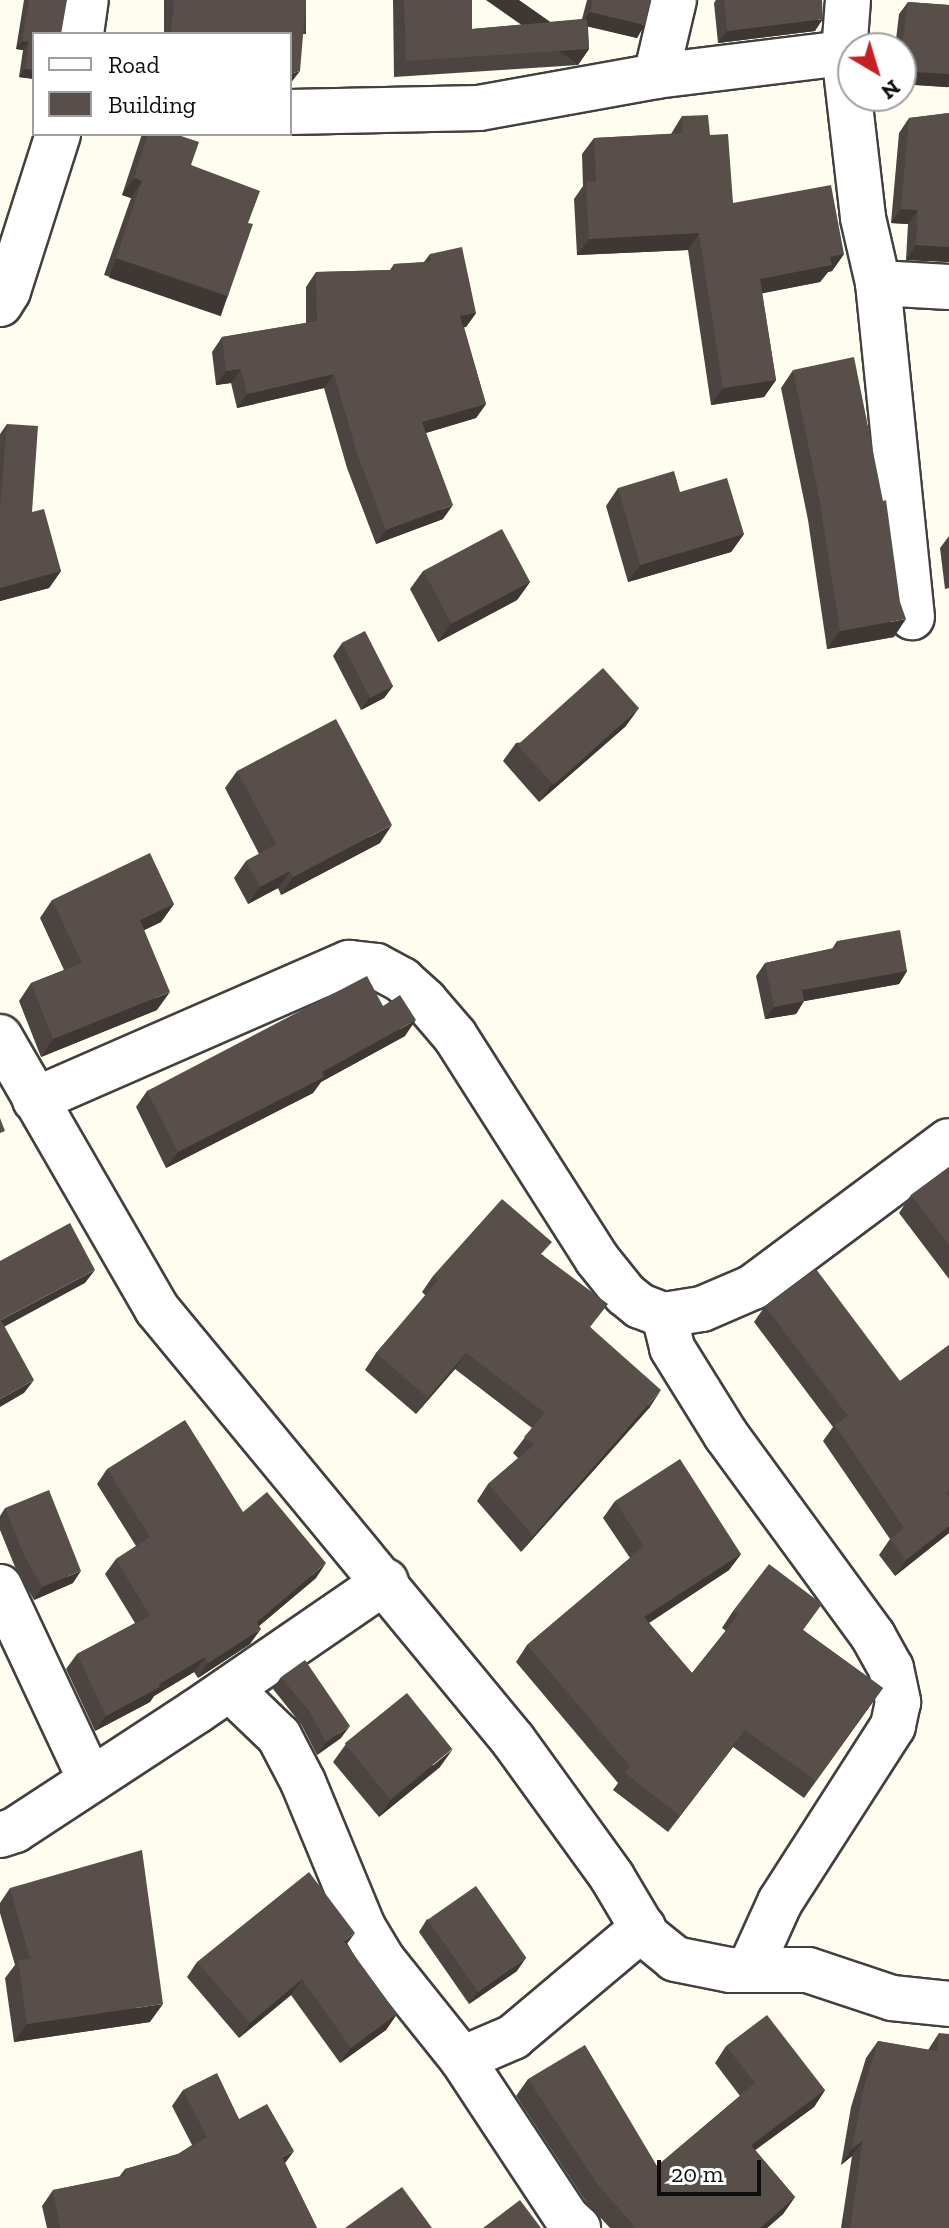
<!DOCTYPE html>
<style>
body{margin:0}
#map{position:relative;width:949px;height:2228px;overflow:hidden;background:#fffcf0;font-family:"Zilla Slab",serif}
div>[style]{position:absolute}
.roads{filter:drop-shadow(2px 0 #414141) drop-shadow(-2px 0 #414141) drop-shadow(0 2px #414141) drop-shadow(0 -2px #414141)}
.minor>*{height:44px;margin:-22px;padding:0 22px;transform-origin:22px;border-radius:22px;background:#fff}
.wall>*{inset:0;background:#4c4440;transform-origin:0 0}
.shaded-wall>*{inset:0;background:#3e3734;transform-origin:0 0}
.building>*{inset:0;background:#584f4a;transform-origin:0 0}
span{translate:-50% -50%;white-space:nowrap;text-align:center;line-height:1.15;-webkit-text-stroke:8px #fff;paint-order:stroke}
.legend{position:absolute;left:32px;top:32px;width:260px;height:104px;box-sizing:border-box;background:#fff;border:2px solid #9f9f9f;margin:0;padding:10px 14px;list-style:none;font-size:24px;color:#0e0e0e}
.legend li{display:flex;align-items:center;gap:16px;height:40px}
.legend b{width:40px;border:2px solid #9f9f9f}
.north{position:absolute;left:837px;top:32px;width:80px;height:80px;box-sizing:border-box;background:#fff;border:2px solid #9f9f9f;border-radius:50%;rotate:142deg;font-size:22px;font-weight:700;line-height:32px;text-align:center;color:#0e0e0e}
.north::after{content:'';display:block;margin:auto;width:28px;height:36px;background:#c61f25;clip-path:polygon(50% 0,100% 100%,50% 72%,0 100%)}
.scale{position:absolute;left:657px;top:2160px;width:104px;height:36px;box-sizing:border-box;border:4px solid #0e0e0e;border-top:0;padding-left:10px;font-size:24px;line-height:28px;white-space:nowrap;color:#0e0e0e;-webkit-text-stroke:6px #fff;paint-order:stroke}
</style>
<div id="map">
<div class="roads">
<div class="minor">
<i style="left:81px;top:34px;width:34px;rotate:-82deg"></i>
<i style="left:844px;top:53px;width:166px;rotate:83.4deg"></i>
<i style="left:863px;top:218px;width:67px;rotate:77deg"></i>
<i style="left:878px;top:283px;width:71px;rotate:3.2deg"></i>
<i style="left:656px;top:76px;width:78px;rotate:-76.7deg"></i>
<i style="left:290px;top:112px;width:189px;rotate:-1.2deg"></i>
<i style="left:479px;top:108px;width:180px;rotate:-10.2deg"></i>
<i style="left:656px;top:76px;width:189px;rotate:-7deg"></i>
<i style="left:844px;top:53px;width:53px;rotate:-85.7deg"></i>
<i style="left:878px;top:283px;width:336px;rotate:84.2deg"></i>
<i style="left:0;top:304px;width:15px;rotate:-58deg"></i>
<i style="left:8px;top:291px;width:165px;rotate:-72.3deg"></i>
<i style="left:0;top:1037px;width:314px;rotate:60deg"></i>
<i style="left:157px;top:1309px;width:559px;rotate:50.44deg"></i>
<i style="left:513px;top:1740px;width:169px;rotate:54.1deg"></i>
<i style="left:612px;top:1877px;width:69px;rotate:59.3deg"></i>
<i style="left:647px;top:1936px;width:36px;rotate:39deg"></i>
<i style="left:675px;top:1959px;width:56px;rotate:11.3deg"></i>
<i style="left:730px;top:1970px;width:78px"></i>
<i style="left:808px;top:1970px;width:89px;rotate:18.4deg"></i>
<i style="left:892px;top:1998px;width:57px;rotate:6deg"></i>
<i style="left:35px;top:1100px;width:343px;rotate:-23.6deg"></i>
<i style="left:349px;top:963px;width:27px;rotate:6deg"></i>
<i style="left:376px;top:966px;width:30px;rotate:28deg"></i>
<i style="left:402px;top:980px;width:31px;rotate:42deg"></i>
<i style="left:425px;top:1001px;width:46px;rotate:49.4deg"></i>
<i style="left:455px;top:1036px;width:264px;rotate:57.5deg"></i>
<i style="left:597px;top:1259px;width:45px;rotate:51.3deg"></i>
<i style="left:625px;top:1294px;width:19px;rotate:39deg"></i>
<i style="left:640px;top:1306px;width:26px;rotate:21deg"></i>
<i style="left:664px;top:1315px;width:38px;rotate:-9deg"></i>
<i style="left:702px;top:1309px;width:56px;rotate:-23.3deg"></i>
<i style="left:753px;top:1287px;width:244px;rotate:-36.7deg"></i>
<i style="left:664px;top:1315px;width:34px;rotate:76deg"></i>
<i style="left:672px;top:1348px;width:102px;rotate:58.2deg"></i>
<i style="left:726px;top:1435px;width:249px;rotate:53.8deg"></i>
<i style="left:873px;top:1636px;width:37px;rotate:61deg"></i>
<i style="left:891px;top:1668px;width:35px;rotate:78deg"></i>
<i style="left:898px;top:1702px;width:25px;rotate:102deg"></i>
<i style="left:893px;top:1726px;width:209px;rotate:122.7deg"></i>
<i style="left:780px;top:1902px;width:72px;rotate:114.4deg"></i>
<i style="left:0;top:1587px;width:212px;rotate:64.9deg"></i>
<i style="left:230px;top:1689px;width:68px;rotate:43.8deg"></i>
<i style="left:279px;top:1736px;width:52px;rotate:62.4deg"></i>
<i style="left:303px;top:1782px;width:157px;rotate:67.5deg"></i>
<i style="left:363px;top:1927px;width:37px;rotate:59deg"></i>
<i style="left:382px;top:1959px;width:128px;rotate:51.3deg"></i>
<i style="left:462px;top:2059px;width:56px;rotate:-23.3deg"></i>
<i style="left:513px;top:2037px;width:170px;rotate:-40deg"></i>
<i style="left:0;top:1835px;width:16px;rotate:-18deg"></i>
<i style="left:15px;top:1830px;width:217px;rotate:-33.2deg"></i>
<i style="left:197px;top:1711px;width:229px;rotate:-34.5deg"></i>
<i style="left:462px;top:2059px;width:191px;rotate:56.6deg"></i>
<i style="left:567px;top:2218px;width:15px;rotate:42deg"></i>
</div>
</div>
<div class="wall">
<i style="clip-path:polygon(24px 0,67px 0,34px 34px,34px 79px,19px 77px,23px 50px,16px 49px)"></i>
<i style="left:164px;top:0;width:142px;height:34px"></i>
<i style="clip-path:polygon(393px 0,472px 0,472px 29px,582px 19px,587px 0,651px 0,637px 38px,588px 26px,589px 49px,578px 65px,394px 77px)"></i>
<i style="clip-path:polygon(716px 0,822px 0,815px 31px,718px 43px,714px 3px)"></i>
<i style="clip-path:polygon(908px 2px,949px 5px,949px 87px,901px 84px,901px 48px,895px 48px,899px 14px)"></i>
<i style="clip-path:polygon(949px 113px,949px 262px,906px 260px,908px 224px,891px 223px,899px 133px,909px 118px)"></i>
<i style="clip-path:polygon(682px 116px,710px 135px,733px 203px,844px 254px,832px 271px,828px 272px,820px 282px,762px 293px,776px 380px,764px 397px,711px 405px,688px 250px,577px 255px,574px 199px,583px 186px,582px 154px,594px 138px,671px 134px)"></i>
<i style="clip-path:polygon(142px 134px,175px 134px,191px 165px,248px 223px,228px 296px,217px 313px,104px 275px,131px 198px,122px 195px)"></i>
<i style="clip-path:polygon(430px 254px,476px 313px,466px 327px,464px 327px,486px 404px,476px 418px,426px 433px,443px 519px,376px 544px,347px 468px,324px 388px,237px 408px,231px 383px,216px 385px,212px 352px,222px 337px,306px 323px,306px 287px,316px 272px,390px 270px,394px 264px,424px 262px)"></i>
<i style="clip-path:polygon(793px 370px,894px 637px,827px 649px,808px 520px,781px 388px)"></i>
<i style="clip-path:polygon(7px 424px,32px 512px,61px 571px,49px 588px,0 601px,0 434px)"></i>
<i style="clip-path:polygon(618px 488px,680px 492px,744px 534px,731px 552px,628px 582px,606px 506px)"></i>
<i style="clip-path:polygon(949px 536px,949px 588px,945px 589px,940px 548px)"></i>
<i style="clip-path:polygon(423px 571px,530px 582px,517px 600px,438px 642px,410px 589px)"></i>
<i style="clip-path:polygon(342px 643px,393px 686px,384px 698px,361px 710px,333px 656px)"></i>
<i style="clip-path:polygon(626px 726px,539px 802px,503px 761px,516px 743px)"></i>
<i style="clip-path:polygon(237px 771px,380px 843px,281px 895px,278px 888px,248px 904px,234px 878px,246px 861px,259px 854px,225px 788px)"></i>
<i style="clip-path:polygon(52px 900px,174px 904px,161px 922px,144px 930px,157px 1010px,41px 1057px,19px 1001px,31px 983px,64px 970px,40px 918px)"></i>
<i style="clip-path:polygon(837px 941px,907px 971px,899px 984px,804px 1001px,796px 1014px,765px 1019px,756px 976px,765px 963px,832px 949px)"></i>
<i style="clip-path:polygon(383px 1006px,405px 1036px,321px 1082px,313px 1093px,166px 1168px,136px 1107px,147px 1091px)"></i>
<i style="clip-path:polygon(949px 1167px,949px 1279px,899px 1213px,911px 1195px)"></i>
<i style="clip-path:polygon(543px 1255px,591px 1328px,650px 1407px,521px 1552px,477px 1501px,488px 1484px,518px 1458px,513px 1453px,532px 1428px,455px 1369px,416px 1414px,365px 1370px,376px 1353px,426px 1296px,422px 1292px,433px 1276px)"></i>
<i style="clip-path:polygon(765px 1306px,900px 1381px,949px 1345px,949px 1533px,895px 1576px,879px 1555px,890px 1539px,823px 1441px,833px 1427px,754px 1322px)"></i>
<i style="clip-path:polygon(107px 1469px,243px 1512px,316px 1578px,259px 1626px,250px 1644px,198px 1678px,194px 1672px,154px 1696px,150px 1702px,95px 1731px,66px 1669px,77px 1654px,135px 1623px,105px 1574px,116px 1559px,136px 1546px,97px 1484px)"></i>
<i style="clip-path:polygon(615px 1501px,741px 1554px,729px 1570px,649px 1623px,692px 1673px,726px 1631px,722px 1628px,733px 1611px,803px 1630px,883px 1688px,804px 1798px,733px 1747px,668px 1832px,613px 1790px,618px 1783px,516px 1662px,527px 1645px,630px 1558px,603px 1518px)"></i>
<i style="clip-path:polygon(5px 1508px,73px 1583px,34px 1600px,15px 1567px,0 1530px,0 1516px)"></i>
<i style="clip-path:polygon(281px 1677px,341px 1738px,317px 1755px,301px 1724px,273px 1689px)"></i>
<i style="clip-path:polygon(346px 1744px,440px 1767px,379px 1817px,333px 1762px)"></i>
<i style="clip-path:polygon(10px 1888px,150px 2022px,14px 2042px,5px 1978px,15px 1965px,0 1913px,0 1903px)"></i>
<i style="clip-path:polygon(427px 1919px,517px 1971px,469px 2004px,419px 1932px)"></i>
<i style="clip-path:polygon(346px 1945px,397px 2014px,386px 2030px,340px 2063px,291px 1995px,239px 2038px,187px 1977px,197px 1962px)"></i>
<i style="clip-path:polygon(939px 2033px,949px 2228px,841px 2228px,852px 2156px,841px 2165px,851px 2107px,866px 2058px,878px 2041px,928px 2050px)"></i>
<i style="clip-path:polygon(726px 2046px,825px 2090px,814px 2107px,755px 2150px,795px 2197px,783px 2214px,767px 2228px,610px 2228px,586px 2202px,516px 2096px,528px 2079px,657px 2166px,740px 2096px,715px 2063px)"></i>
<i style="clip-path:polygon(183px 2090px,239px 2119px,285px 2163px,317px 2228px,47px 2228px,42px 2206px,53px 2190px,119px 2177px,125px 2169px,178px 2154px,192px 2145px,172px 2106px)"></i>
</div>
<div class="shaded-wall">
<i style="clip-path:polygon(590px 12px,645px 25px,637px 38px,581px 25px)"></i>
<i style="clip-path:polygon(823px 19px,815px 31px,718px 43px,727px 31px)"></i>
<i style="clip-path:polygon(22px 41px,29px 42px,23px 50px,16px 49px)"></i>
<i style="left:589px;top:49px;width:19px;height:183px;rotate:125deg"></i>
<i style="clip-path:polygon(25px 69px,34px 70px,34px 79px,19px 77px)"></i>
<i style="clip-path:polygon(300px 71px,290px 84px,290px 74px)"></i>
<i style="left:901px;top:71px;width:48px;height:13px;rotate:4deg"></i>
<i style="clip-path:polygon(134px 178px,142px 181px,131px 198px,122px 195px)"></i>
<i style="clip-path:polygon(901px 209px,918px 210px,908px 224px,891px 223px)"></i>
<i style="clip-path:polygon(699px 233px,688px 250px,577px 255px,589px 239px)"></i>
<i style="clip-path:polygon(916px 245px,949px 247px,949px 262px,906px 260px)"></i>
<i style="clip-path:polygon(844px 254px,832px 271px,828px 272px,820px 282px,749px 296px,760px 279px,830px 257px)"></i>
<i style="left:116px;top:258px;width:118px;height:21px;rotate:19deg"></i>
<i style="clip-path:polygon(476px 313px,466px 327px,450px 330px,460px 316px)"></i>
<i style="clip-path:polygon(241px 369px,231px 383px,216px 385px,226px 371px)"></i>
<i style="clip-path:polygon(334px 374px,324px 388px,237px 408px,247px 394px)"></i>
<i style="clip-path:polygon(776px 380px,764px 397px,711px 405px,723px 388px)"></i>
<i style="clip-path:polygon(486px 404px,476px 418px,412px 437px,422px 422px)"></i>
<i style="clip-path:polygon(453px 505px,443px 519px,376px 544px,386px 530px)"></i>
<i style="clip-path:polygon(744px 534px,731px 552px,628px 582px,640px 565px)"></i>
<i style="clip-path:polygon(61px 571px,49px 588px,0 601px,0 588px)"></i>
<i style="clip-path:polygon(530px 582px,517px 600px,438px 642px,450px 624px)"></i>
<i style="clip-path:polygon(906px 619px,894px 637px,827px 649px,840px 631px)"></i>
<i style="clip-path:polygon(393px 686px,384px 698px,361px 710px,370px 697px)"></i>
<i style="clip-path:polygon(639px 708px,626px 726px,539px 802px,552px 784px)"></i>
<i style="clip-path:polygon(392px 825px,380px 843px,281px 895px,293px 877px)"></i>
<i style="clip-path:polygon(290px 871px,278px 888px,248px 904px,260px 887px)"></i>
<i style="clip-path:polygon(174px 904px,161px 922px,128px 938px,140px 920px)"></i>
<i style="clip-path:polygon(907px 971px,899px 984px,794px 1003px,802px 990px)"></i>
<i style="clip-path:polygon(170px 992px,157px 1010px,41px 1057px,53px 1039px)"></i>
<i style="clip-path:polygon(804px 1001px,796px 1014px,765px 1019px,774px 1007px)"></i>
<i style="clip-path:polygon(416px 1020px,405px 1036px,321px 1082px,313px 1093px,166px 1168px,178px 1152px)"></i>
<i style="clip-path:polygon(95px 1270px,85px 1283px,0 1329px,1px 1320px)"></i>
<i style="clip-path:polygon(466px 1353px,455px 1369px,416px 1414px,428px 1398px)"></i>
<i style="clip-path:polygon(34px 1380px,24px 1393px,0 1407px,0 1399px)"></i>
<i style="clip-path:polygon(661px 1390px,650px 1407px,521px 1552px,533px 1536px)"></i>
<i style="clip-path:polygon(949px 1526px,949px 1533px,895px 1576px,906px 1560px)"></i>
<i style="clip-path:polygon(741px 1554px,729px 1570px,632px 1634px,644px 1617px)"></i>
<i style="clip-path:polygon(326px 1563px,316px 1578px,246px 1637px,257px 1622px)"></i>
<i style="clip-path:polygon(81px 1571px,73px 1583px,34px 1600px,42px 1587px)"></i>
<i style="clip-path:polygon(261px 1629px,250px 1644px,198px 1678px,208px 1663px)"></i>
<i style="clip-path:polygon(205px 1657px,194px 1672px,154px 1696px,150px 1702px,95px 1731px,106px 1716px)"></i>
<i style="clip-path:polygon(350px 1726px,341px 1738px,317px 1755px,326px 1742px)"></i>
<i style="clip-path:polygon(745px 1730px,733px 1747px,668px 1832px,680px 1816px)"></i>
<i style="clip-path:polygon(453px 1749px,440px 1767px,379px 1817px,391px 1800px)"></i>
<i style="clip-path:polygon(355px 1933px,344px 1948px,344px 1941px)"></i>
<i style="clip-path:polygon(526px 1958px,517px 1971px,469px 2004px,477px 1992px)"></i>
<i style="clip-path:polygon(302px 1979px,291px 1995px,239px 2038px,250px 2023px)"></i>
<i style="clip-path:polygon(163px 2004px,150px 2022px,14px 2042px,27px 2024px)"></i>
<i style="clip-path:polygon(397px 2014px,386px 2030px,340px 2063px,351px 2048px)"></i>
<i style="clip-path:polygon(825px 2090px,814px 2107px,739px 2162px,751px 2145px)"></i>
<i style="clip-path:polygon(863px 2140px,852px 2156px,841px 2165px,852px 2149px)"></i>
<i style="clip-path:polygon(294px 2151px,283px 2166px,282px 2157px)"></i>
<i style="clip-path:polygon(795px 2197px,783px 2214px,767px 2228px,760px 2228px)"></i>
</div>
<div class="building">
<i style="clip-path:polygon(29px 0,67px 0,61px 34px,34px 34px,34px 70px,25px 69px,29px 42px,22px 41px)"></i>
<i style="clip-path:polygon(174px 0,306px 0,300px 71px,290px 74px,290px 34px,171px 34px)"></i>
<i style="clip-path:polygon(404px 0,472px 0,472px 29px,587px 19px,589px 49px,406px 61px)"></i>
<i style="clip-path:polygon(593px 0,651px 0,645px 25px,590px 12px)"></i>
<i style="clip-path:polygon(724px 0,822px 0,823px 19px,727px 31px)"></i>
<i style="clip-path:polygon(908px 2px,949px 5px,949px 74px,901px 71px,901px 54px)"></i>
<i style="clip-path:polygon(949px 113px,949px 247px,916px 245px,918px 210px,901px 209px,909px 118px)"></i>
<i style="clip-path:polygon(708px 115px,710px 135px,728px 134px,733px 203px,831px 185px,844px 254px,830px 257px,832px 265px,760px 279px,776px 380px,723px 388px,699px 233px,589px 239px,586px 182px,596px 181px,594px 138px,683px 133px,682px 116px)"></i>
<i style="clip-path:polygon(148px 134px,175px 134px,199px 142px,191px 165px,260px 191px,248px 223px,253px 224px,228px 296px,116px 258px,142px 181px,134px 178px)"></i>
<i style="clip-path:polygon(462px 247px,476px 313px,460px 316px,486px 404px,422px 422px,453px 505px,386px 530px,357px 453px,334px 374px,247px 394px,241px 369px,226px 371px,222px 337px,317px 321px,316px 272px,394px 270px,394px 264px,431px 262px,430px 254px)"></i>
<i style="clip-path:polygon(854px 357px,883px 501px,886px 500px,900px 602px,906px 619px,840px 631px,820px 502px,793px 370px)"></i>
<i style="clip-path:polygon(7px 424px,38px 426px,32px 512px,44px 509px,61px 571px,0 588px,0 511px)"></i>
<i style="clip-path:polygon(674px 471px,680px 492px,727px 478px,744px 534px,640px 565px,618px 488px)"></i>
<i style="left:502px;top:529px;width:60px;height:89px;rotate:62deg"></i>
<i style="left:365px;top:631px;width:62px;height:26px;rotate:63deg"></i>
<i style="left:603px;top:668px;width:54px;height:115px;rotate:48deg"></i>
<i style="clip-path:polygon(336px 719px,392px 825px,293px 877px,290px 871px,260px 887px,246px 861px,276px 844px,237px 771px)"></i>
<i style="clip-path:polygon(150px 853px,174px 904px,140px 920px,170px 992px,53px 1039px,31px 983px,82px 963px,52px 900px)"></i>
<i style="clip-path:polygon(900px 930px,907px 971px,802px 990px,804px 1001px,774px 1007px,765px 963px,838px 947px,837px 941px)"></i>
<i style="clip-path:polygon(367px 976px,383px 1006px,400px 995px,416px 1020px,322px 1072px,324px 1077px,178px 1152px,147px 1091px)"></i>
<i style="clip-path:polygon(0 1118px,5px 1131px,0 1133px)"></i>
<i style="clip-path:polygon(949px 1167px,949px 1245px,911px 1195px)"></i>
<i style="clip-path:polygon(502px 1199px,552px 1242px,541px 1254px,608px 1304px,590px 1327px,661px 1390px,533px 1536px,488px 1484px,534px 1445px,524px 1437px,545px 1413px,466px 1353px,428px 1398px,376px 1353px,438px 1280px,433px 1276px)"></i>
<i style="clip-path:polygon(70px 1223px,95px 1270px,1px 1320px,34px 1380px,0 1399px,0 1261px)"></i>
<i style="clip-path:polygon(816px 1269px,900px 1381px,949px 1345px,949px 1491px,946px 1493px,949px 1497px,949px 1526px,906px 1560px,890px 1539px,904px 1528px,835px 1425px,848px 1416px,765px 1306px)"></i>
<i style="clip-path:polygon(185px 1420px,243px 1512px,267px 1492px,326px 1563px,257px 1622px,261px 1629px,208px 1663px,205px 1657px,159px 1684px,160px 1687px,106px 1716px,77px 1654px,150px 1616px,116px 1559px,150px 1537px,107px 1469px)"></i>
<i style="clip-path:polygon(680px 1459px,741px 1554px,644px 1617px,692px 1673px,738px 1615px,733px 1611px,769px 1564px,822px 1604px,803px 1630px,883px 1688px,816px 1781px,745px 1730px,680px 1816px,625px 1773px,630px 1766px,527px 1645px,644px 1546px,615px 1501px)"></i>
<i style="clip-path:polygon(49px 1490px,81px 1571px,42px 1587px,24px 1555px,5px 1508px)"></i>
<i style="clip-path:polygon(305px 1660px,350px 1726px,326px 1742px,310px 1712px,281px 1677px)"></i>
<i style="left:407px;top:1693px;width:72px;height:80px;rotate:51deg"></i>
<i style="clip-path:polygon(142px 1850px,163px 2004px,27px 2024px,18px 1960px,30px 1959px,10px 1888px)"></i>
<i style="clip-path:polygon(309px 1872px,355px 1933px,344px 1941px,397px 2014px,351px 2048px,302px 1979px,250px 2023px,197px 1962px)"></i>
<i style="left:476px;top:1886px;width:88px;height:59px;rotate:55deg"></i>
<i style="clip-path:polygon(767px 2015px,825px 2090px,751px 2145px,795px 2197px,760px 2228px,636px 2228px,598px 2185px,528px 2079px,585px 2045px,657px 2166px,755px 2083px,726px 2046px)"></i>
<i style="clip-path:polygon(939px 2033px,949px 2034px,949px 2228px,850px 2228px,863px 2140px,852px 2149px,863px 2090px,878px 2041px,937px 2051px)"></i>
<i style="clip-path:polygon(217px 2073px,239px 2119px,267px 2104px,294px 2151px,282px 2157px,317px 2228px,60px 2228px,53px 2190px,126px 2175px,125px 2169px,178px 2154px,207px 2137px,183px 2090px)"></i>
<i style="clip-path:polygon(402px 2187px,432px 2228px,345px 2228px)"></i>
<i style="clip-path:polygon(520px 2200px,541px 2228px,483px 2228px)"></i>
</div>
<ul class="legend">
<li><b style="height:10px;background:#fff"></b>Road</li>
<li><b style="height:22px;background:#584f4a"></b>Building</li>
</ul>
<div class="north">N</div>
<div class="scale">20 m</div>
</div>
